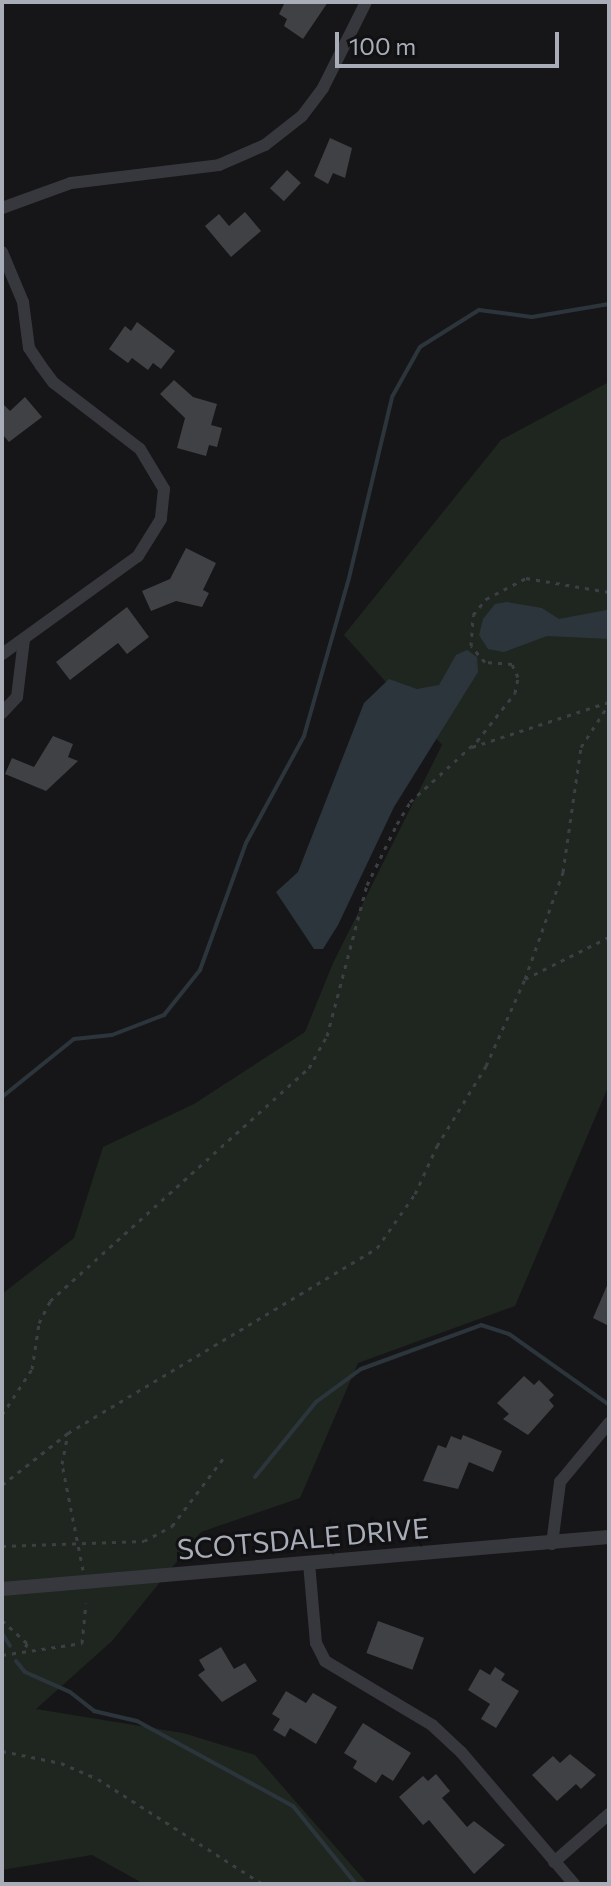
<!DOCTYPE html>
<style>
body{margin:0}
#map{position:relative;width:611px;height:1886px;overflow:hidden;background:#161618;font-family:Commissioner,sans-serif}
div>[style]{position:absolute}
.green>*{inset:0;background:#1e261f}
.water>*{inset:0;background:#2c353c}
.stream>*{height:4px;margin:-2px;padding:0 2px;transform-origin:2px;border-radius:2px;background:#2c353c}
.building>*{inset:0;background:#404145;transform-origin:0 0}
.path>*{height:3px;margin-top:-1.5px;transform-origin:0;background:repeating-linear-gradient(90deg,#3d3f44 0 4px,transparent 0 10px)}
.minor>*{height:12px;margin:-6px;padding:0 6px;transform-origin:6px;border-radius:6px;background:#37383d}
.tertiary>*{height:14px;margin:-7px;padding:0 7px;transform-origin:7px;border-radius:7px;background:#37383d}
span{translate:-50% -50%;white-space:nowrap;text-align:center;line-height:1.15;-webkit-text-stroke:6px #111113;paint-order:stroke}
.street-label{font-size:28px;color:#a8adb8}
.frame{position:absolute;inset:0;border:4px solid #a8adb8;pointer-events:none}
.scale{position:absolute;left:335px;top:32px;width:224px;height:36px;box-sizing:border-box;border:4px solid #a8adb8;border-top:0;padding-left:10px;font-size:24px;line-height:28px;white-space:nowrap;color:#a8adb8;-webkit-text-stroke:6px #111113;paint-order:stroke}
</style>
<div id="map">
<div class="green">
<i style="clip-path:polygon(609px 382px,609px 1085px,515px 1306px,358px 1363px,300px 1498px,201px 1532px,112px 1641px,36px 1709px,183px 1733px,255px 1755px,368px 1884px,144px 1884px,92px 1855px,2px 1870px,2px 1294px,74px 1238px,103px 1147px,194px 1104px,305px 1032px,333px 963px,442px 745px,344px 635px,501px 440px)"></i>
</div>
<div class="water">
<i style="clip-path:polygon(507px 602px,542px 608px,559px 619px,607px 610px,609px 639px,547px 636px,504px 652px,488px 649px,479px 635px,483px 619px,495px 604px)"></i>
<i style="clip-path:polygon(467px 650px,477px 657px,478px 672px,394px 807px,338px 925px,323px 949px,314px 949px,276px 892px,298px 872px,364px 703px,389px 679px,417px 689px,439px 685px,456px 655px)"></i>
</div>
<div class="stream">
<i style="left:2px;top:1097px;width:92px;rotate:-38.9deg"></i>
<i style="left:74px;top:1039px;width:38px;rotate:-6deg"></i>
<i style="left:112px;top:1035px;width:56px;rotate:-21deg"></i>
<i style="left:164px;top:1015px;width:58px;rotate:-51.3deg"></i>
<i style="left:200px;top:970px;width:135px;rotate:-70.1deg"></i>
<i style="left:246px;top:843px;width:122px;rotate:-61.5deg"></i>
<i style="left:304px;top:736px;width:164px;rotate:-74.1deg"></i>
<i style="left:349px;top:578px;width:186px;rotate:-76.6deg"></i>
<i style="left:392px;top:397px;width:57px;rotate:-60.8deg"></i>
<i style="left:420px;top:347px;width:70px;rotate:-32.1deg"></i>
<i style="left:479px;top:310px;width:53px;rotate:7.5deg"></i>
<i style="left:532px;top:317px;width:78px;rotate:-9.6deg"></i>
<i style="left:255px;top:1477px;width:97px;rotate:-50.9deg"></i>
<i style="left:316px;top:1402px;width:56px;rotate:-36.3deg"></i>
<i style="left:361px;top:1369px;width:128px;rotate:-20.1deg"></i>
<i style="left:481px;top:1325px;width:29px;rotate:18deg"></i>
<i style="left:509px;top:1334px;width:121px;rotate:35.3deg"></i>
<i style="left:2px;top:1633px;width:15px;rotate:58deg"></i>
<i style="left:16px;top:1661px;width:14px;rotate:51deg"></i>
<i style="left:25px;top:1672px;width:49px;rotate:24deg"></i>
<i style="left:70px;top:1692px;width:31px;rotate:38deg"></i>
<i style="left:94px;top:1711px;width:44px;rotate:13.1deg"></i>
<i style="left:137px;top:1721px;width:178px;rotate:28.6deg"></i>
<i style="left:293px;top:1806px;width:100px;rotate:51.1deg"></i>
</div>
<div class="building">
<i style="clip-path:polygon(285px 2px,328px 2px,303px 39px,284px 26px,287px 19px,279px 14px)"></i>
<i style="clip-path:polygon(330px 138px,352px 148px,345px 178px,333px 173px,328px 184px,314px 176px)"></i>
<i style="left:287px;top:170px;width:19px;height:25px;rotate:43deg"></i>
<i style="clip-path:polygon(245px 212px,261px 231px,231px 257px,205px 226px,219px 214px,229px 226px)"></i>
<i style="clip-path:polygon(137px 322px,175px 351px,161px 369px,153px 363px,148px 370px,132px 358px,128px 363px,109px 349px,125px 326px,131px 331px)"></i>
<i style="clip-path:polygon(174px 380px,193px 397px,217px 404px,211px 425px,222px 428px,217px 447px,209px 445px,206px 456px,177px 448px,185px 418px,160px 394px)"></i>
<i style="clip-path:polygon(25px 397px,42px 417px,9px 442px,2px 434px,2px 403px,10px 411px)"></i>
<i style="clip-path:polygon(186px 548px,216px 563px,203px 590px,209px 593px,202px 607px,176px 601px,151px 611px,142px 591px,170px 579px)"></i>
<i style="clip-path:polygon(127px 607px,149px 637px,127px 654px,118px 643px,70px 680px,56px 662px)"></i>
<i style="clip-path:polygon(53px 736px,73px 744px,68px 757px,78px 761px,46px 791px,5px 774px,12px 758px,34px 767px)"></i>
<i style="clip-path:polygon(609px 1281px,609px 1326px,593px 1318px)"></i>
<i style="clip-path:polygon(524px 1376px,534px 1385px,539px 1380px,554px 1395px,549px 1400px,554px 1406px,528px 1435px,503px 1419px,509px 1414px,497px 1403px)"></i>
<i style="clip-path:polygon(463px 1435px,502px 1451px,493px 1472px,469px 1462px,458px 1489px,423px 1481px,438px 1445px,446px 1448px,451px 1436px,461px 1440px)"></i>
<i style="left:378px;top:1621px;width:49px;height:34px;rotate:20deg"></i>
<i style="clip-path:polygon(221px 1647px,234px 1669px,245px 1663px,257px 1681px,222px 1702px,198px 1675px,205px 1670px,199px 1660px)"></i>
<i style="clip-path:polygon(495px 1667px,505px 1674px,501px 1680px,519px 1691px,496px 1728px,481px 1719px,490px 1704px,468px 1690px,480px 1669px,490px 1675px)"></i>
<i style="clip-path:polygon(286px 1691px,306px 1703px,313px 1693px,337px 1707px,316px 1744px,290px 1728px,285px 1737px,273px 1730px,280px 1719px,272px 1714px)"></i>
<i style="clip-path:polygon(363px 1723px,411px 1753px,393px 1781px,382px 1774px,376px 1783px,353px 1768px,357px 1761px,344px 1753px)"></i>
<i style="clip-path:polygon(570px 1754px,596px 1775px,581px 1789px,576px 1784px,557px 1801px,532px 1775px,553px 1756px,560px 1763px)"></i>
<i style="clip-path:polygon(436px 1774px,450px 1791px,442px 1798px,467px 1827px,474px 1821px,505px 1845px,474px 1874px,429px 1820px,423px 1825px,399px 1797px,423px 1776px,428px 1781px)"></i>
</div>
<div class="path">
<i style="left:472px;top:747px;width:144px;rotate:-18.2deg"></i>
<i style="left:525px;top:979px;width:94px;rotate:-26.6deg"></i>
<i style="left:2px;top:1415px;width:55px;rotate:-56.9deg"></i>
<i style="left:32px;top:1369px;width:47px;rotate:-81.3deg"></i>
<i style="left:39px;top:1323px;width:25px;rotate:-63deg"></i>
<i style="left:50px;top:1301px;width:348px;rotate:-42deg"></i>
<i style="left:309px;top:1068px;width:37px;rotate:-61deg"></i>
<i style="left:327px;top:1036px;width:156px;rotate:-75.2deg"></i>
<i style="left:367px;top:885px;width:68px;rotate:-63.8deg"></i>
<i style="left:397px;top:824px;width:26px;rotate:-59deg"></i>
<i style="left:410px;top:802px;width:91px;rotate:-42.3deg"></i>
<i style="left:477px;top:741px;width:61px;rotate:-51.6deg"></i>
<i style="left:515px;top:693px;width:16px;rotate:-79deg"></i>
<i style="left:518px;top:677px;width:14px;rotate:-115deg"></i>
<i style="left:512px;top:664px;width:27px;rotate:-176deg"></i>
<i style="left:485px;top:662px;width:21px;rotate:-131deg"></i>
<i style="left:471px;top:646px;width:31px;rotate:-86deg"></i>
<i style="left:473px;top:615px;width:21px;rotate:-51deg"></i>
<i style="left:486px;top:599px;width:45px;rotate:-27.7deg"></i>
<i style="left:526px;top:578px;width:84px;rotate:9.6deg"></i>
<i style="left:2px;top:1485px;width:84px;rotate:-38.2deg"></i>
<i style="left:2px;top:1546px;width:142px;rotate:-2deg"></i>
<i style="left:144px;top:1541px;width:32px;rotate:-28deg"></i>
<i style="left:172px;top:1526px;width:88px;rotate:-52.9deg"></i>
<i style="left:83px;top:1570px;width:108px;rotate:-101.2deg"></i>
<i style="left:62px;top:1464px;width:32px;rotate:-79deg"></i>
<i style="left:68px;top:1433px;width:360px;rotate:-30.9deg"></i>
<i style="left:377px;top:1248px;width:66px;rotate:-54.9deg"></i>
<i style="left:415px;top:1194px;width:53px;rotate:-65.4deg"></i>
<i style="left:437px;top:1146px;width:94px;rotate:-58.5deg"></i>
<i style="left:486px;top:1066px;width:95px;rotate:-65.9deg"></i>
<i style="left:525px;top:979px;width:114px;rotate:-70.4deg"></i>
<i style="left:563px;top:872px;width:126px;rotate:-81.8deg"></i>
<i style="left:581px;top:747px;width:51px;rotate:-56.9deg"></i>
<i style="left:2px;top:1620px;width:34px;rotate:43deg"></i>
<i style="left:27px;top:1643px;width:9px;rotate:108deg"></i>
<i style="left:2px;top:1655px;width:81px;rotate:-8.5deg"></i>
<i style="left:82px;top:1643px;width:40px;rotate:-84.3deg"></i>
<i style="left:2px;top:1751px;width:60px;rotate:11.5deg"></i>
<i style="left:61px;top:1763px;width:40px;rotate:23.4deg"></i>
<i style="left:98px;top:1779px;width:196px;rotate:32.5deg"></i>
</div>
<div class="minor">
<i style="left:2px;top:208px;width:73px;rotate:-19.9deg"></i>
<i style="left:71px;top:183px;width:149px;rotate:-6.9deg"></i>
<i style="left:219px;top:165px;width:50px;rotate:-23.5deg"></i>
<i style="left:265px;top:145px;width:47px;rotate:-38.1deg"></i>
<i style="left:302px;top:116px;width:35px;rotate:-53deg"></i>
<i style="left:323px;top:88px;width:96px;rotate:-63.4deg"></i>
<i style="left:2px;top:252px;width:54px;rotate:67.2deg"></i>
<i style="left:23px;top:302px;width:46px;rotate:82.6deg"></i>
<i style="left:29px;top:348px;width:22px;rotate:56deg"></i>
<i style="left:41px;top:366px;width:21px;rotate:53deg"></i>
<i style="left:54px;top:383px;width:108px;rotate:37.5deg"></i>
<i style="left:140px;top:449px;width:47px;rotate:59deg"></i>
<i style="left:164px;top:489px;width:30px;rotate:96deg"></i>
<i style="left:161px;top:519px;width:44px;rotate:121.9deg"></i>
<i style="left:138px;top:556px;width:168px;rotate:144.2deg"></i>
<i style="left:2px;top:713px;width:22px;rotate:-47deg"></i>
<i style="left:17px;top:697px;width:58px;rotate:-83.1deg"></i>
<i style="left:552px;top:1544px;width:63px;rotate:-82.6deg"></i>
<i style="left:560px;top:1482px;width:77px;rotate:-50.3deg"></i>
<i style="left:309px;top:1563px;width:80px;rotate:85deg"></i>
<i style="left:316px;top:1643px;width:20px;rotate:63deg"></i>
<i style="left:325px;top:1661px;width:125px;rotate:30.9deg"></i>
<i style="left:432px;top:1725px;width:40px;rotate:43deg"></i>
<i style="left:461px;top:1752px;width:174px;rotate:49.4deg"></i>
<i style="left:554px;top:1862px;width:73px;rotate:-41.1deg"></i>
</div>
<div class="tertiary">
<i style="left:2px;top:1589px;width:609px;rotate:-4.9deg"></i>
</div>
<div class="street-label">
<span style="left:303px;top:1538px;rotate:-5deg">SCOTSDALE DRIVE</span>
</div>
<div class="frame"></div>
<div class="scale">100 m</div>
</div>
